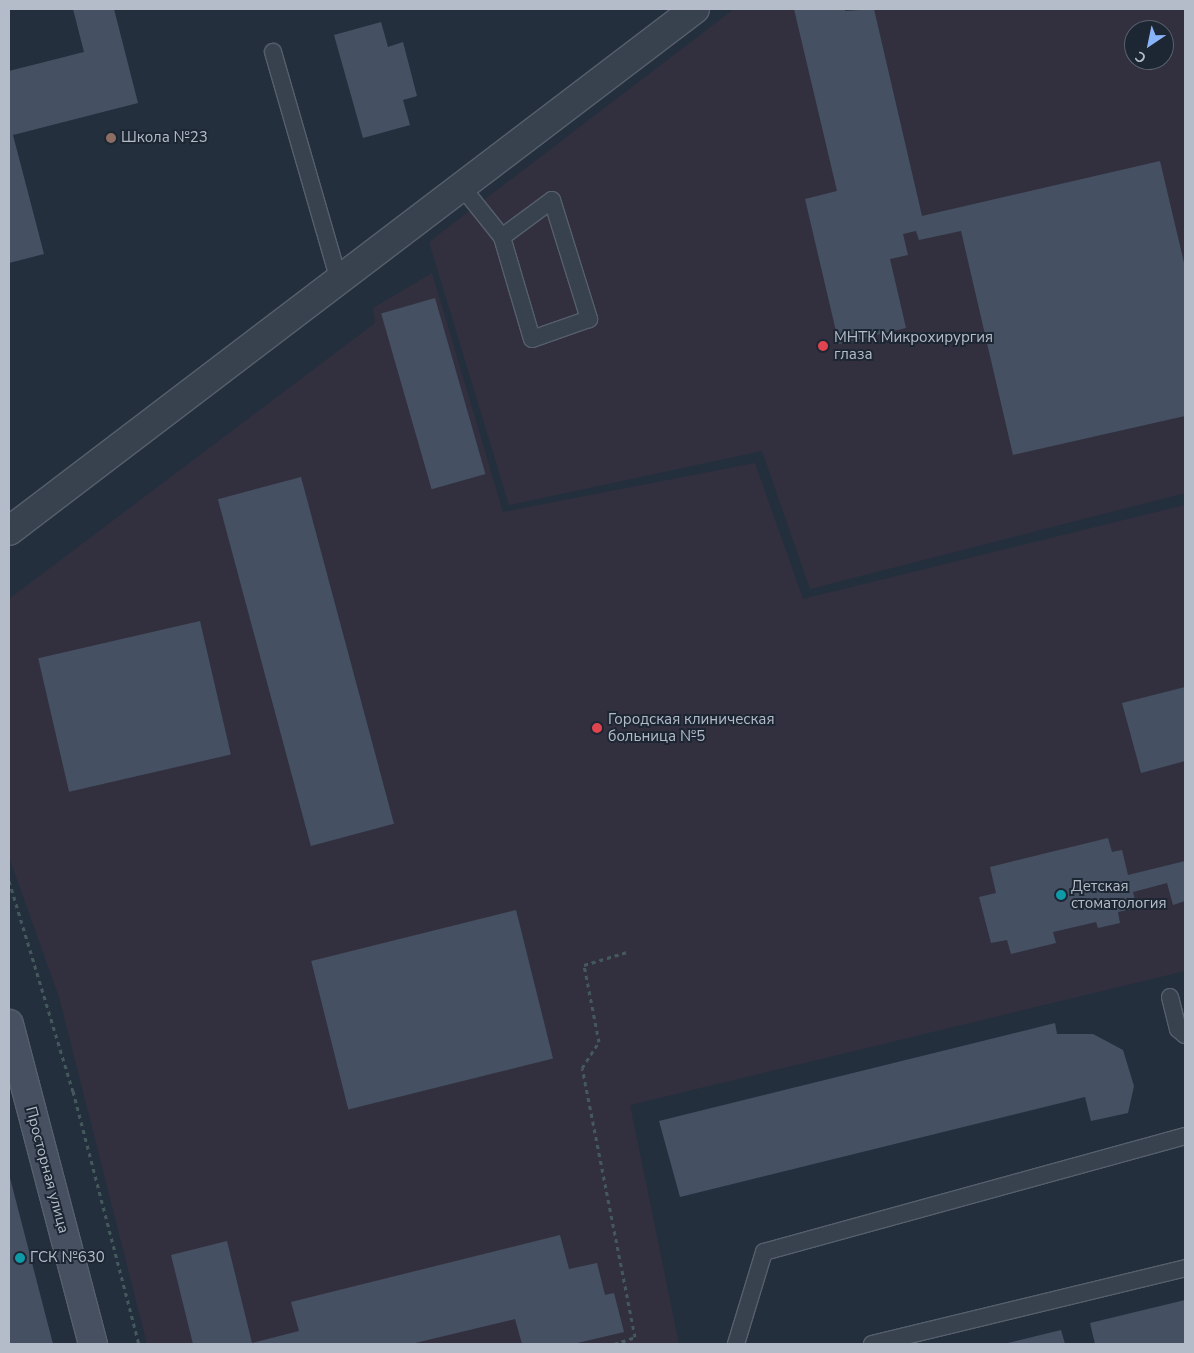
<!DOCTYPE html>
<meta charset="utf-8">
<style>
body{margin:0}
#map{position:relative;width:1194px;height:1353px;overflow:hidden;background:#242f3e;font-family:"Nunito Sans",sans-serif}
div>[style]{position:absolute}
.medical>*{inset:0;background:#32303f}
.building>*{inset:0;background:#455162;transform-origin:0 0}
.path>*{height:3px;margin-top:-1.5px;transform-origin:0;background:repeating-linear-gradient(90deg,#44595c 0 4px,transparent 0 8px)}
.roads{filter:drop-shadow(1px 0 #565f6c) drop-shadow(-1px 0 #565f6c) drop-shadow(0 1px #565f6c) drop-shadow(0 -1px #565f6c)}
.lane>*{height:16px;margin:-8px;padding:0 8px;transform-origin:8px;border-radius:8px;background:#38414e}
.street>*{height:28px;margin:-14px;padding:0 14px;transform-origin:14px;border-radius:14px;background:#38414e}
.secondary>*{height:28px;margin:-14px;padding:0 14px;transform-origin:14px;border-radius:14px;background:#465061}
.dots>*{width:14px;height:14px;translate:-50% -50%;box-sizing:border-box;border:2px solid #1d2633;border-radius:50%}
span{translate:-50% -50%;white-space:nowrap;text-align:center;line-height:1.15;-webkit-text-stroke:4px #1d2633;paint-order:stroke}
.poi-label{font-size:15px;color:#b4bcc9}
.left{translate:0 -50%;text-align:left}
.street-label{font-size:15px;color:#b4bcc9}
.frame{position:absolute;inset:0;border:10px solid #b4bcc9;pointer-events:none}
.north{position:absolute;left:1124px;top:20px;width:50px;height:50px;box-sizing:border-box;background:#1d2633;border:1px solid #59626f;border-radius:50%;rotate:214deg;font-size:14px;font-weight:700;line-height:20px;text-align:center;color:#b4bcc9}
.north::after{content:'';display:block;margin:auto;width:18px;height:22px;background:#8ab4f8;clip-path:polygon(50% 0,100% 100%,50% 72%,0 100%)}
</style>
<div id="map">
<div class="medical">
<i style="clip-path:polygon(evenodd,734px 9px,1185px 9px,1185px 493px,810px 589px,762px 451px,509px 505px,429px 242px,734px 9px,1134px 30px,1164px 30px,1164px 60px,1134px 60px,1134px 30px)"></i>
<i style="clip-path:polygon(432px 273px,503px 512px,755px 463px,803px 599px,1185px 505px,1185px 971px,630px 1105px,679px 1344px,147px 1344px,59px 997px,9px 857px,9px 599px,375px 323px,373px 308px)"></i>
</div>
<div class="building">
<i style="clip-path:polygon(73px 9px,114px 9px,138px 103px,13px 135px,44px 254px,9px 263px,9px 71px,84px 52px)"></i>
<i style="clip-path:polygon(794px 9px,845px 9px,845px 11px,874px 9px,922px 216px,1160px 161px,1185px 267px,1185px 416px,1013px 455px,961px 231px,919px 240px,916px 231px,903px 234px,908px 255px,890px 259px,906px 328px,839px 344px,805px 199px,837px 191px)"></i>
<i style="clip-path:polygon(381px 22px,388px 47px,403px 42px,417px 96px,403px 100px,410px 125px,363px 138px,334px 35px)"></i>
<i style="left:435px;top:298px;width:183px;height:56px;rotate:74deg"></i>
<i style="left:301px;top:477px;width:359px;height:86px;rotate:75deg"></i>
<i style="left:200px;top:621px;width:137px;height:166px;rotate:77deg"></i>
<i style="clip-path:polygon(1185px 687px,1185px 761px,1141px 773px,1122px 703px)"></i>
<i style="clip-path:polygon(1108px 838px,1112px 852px,1122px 850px,1128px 875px,1185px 861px,1185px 901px,1173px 905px,1167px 883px,1133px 892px,1137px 908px,1118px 912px,1120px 923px,1098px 928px,1096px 922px,1053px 932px,1056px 943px,1011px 954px,1007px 940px,991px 943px,979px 897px,996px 893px,990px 867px)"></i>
<i style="left:516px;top:910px;width:153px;height:211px;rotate:76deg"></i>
<i style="clip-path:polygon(1055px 1023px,1057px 1034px,1093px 1034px,1123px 1050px,1134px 1086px,1128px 1113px,1091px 1121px,1085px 1097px,680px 1197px,659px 1121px)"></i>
<i style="clip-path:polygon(9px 1174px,53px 1344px,9px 1344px)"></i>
<i style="clip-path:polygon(560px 1235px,569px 1269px,597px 1263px,605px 1295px,614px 1293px,624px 1332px,573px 1344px,522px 1344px,515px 1319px,411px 1344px,193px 1344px,171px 1255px,227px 1241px,252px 1343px,299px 1331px,291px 1302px)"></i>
<i style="clip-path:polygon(1185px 1300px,1185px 1344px,1095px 1344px,1090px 1323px)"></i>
<i style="clip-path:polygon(1061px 1330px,1065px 1344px,1004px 1344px)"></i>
</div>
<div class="path">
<i style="left:9px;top:881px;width:220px;rotate:73.1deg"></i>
<i style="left:73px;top:1091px;width:261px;rotate:75.4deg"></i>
<i style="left:614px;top:1344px;width:22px;rotate:-18deg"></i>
<i style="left:635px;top:1337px;width:274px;rotate:-101.1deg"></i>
<i style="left:582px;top:1068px;width:31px;rotate:-57deg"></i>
<i style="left:599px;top:1042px;width:78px;rotate:-101deg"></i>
<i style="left:584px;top:965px;width:45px;rotate:-16.8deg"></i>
</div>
<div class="roads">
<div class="lane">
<i style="left:273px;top:52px;width:237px;rotate:73.9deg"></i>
<i style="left:462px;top:187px;width:64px;rotate:51.3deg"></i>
<i style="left:552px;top:200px;width:125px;rotate:72.7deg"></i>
<i style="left:589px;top:319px;width:60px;rotate:160.7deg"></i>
<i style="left:532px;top:339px;width:106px;rotate:-106.4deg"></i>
<i style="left:502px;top:237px;width:62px;rotate:-36.5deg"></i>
<i style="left:1170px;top:997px;width:33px;rotate:76deg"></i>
<i style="left:1178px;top:1029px;width:9px;rotate:41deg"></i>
<i style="left:736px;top:1344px;width:96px;rotate:-73.1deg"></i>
<i style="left:764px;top:1252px;width:437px;rotate:-15.4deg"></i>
<i style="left:872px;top:1344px;width:322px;rotate:-13.6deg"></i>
</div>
<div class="street">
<i style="left:9px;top:531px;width:862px;rotate:-37.27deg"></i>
</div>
<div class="secondary">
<i style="left:9px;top:1024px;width:331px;rotate:75.3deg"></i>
</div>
</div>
<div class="dots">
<i style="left:111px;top:138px;background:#8d6e63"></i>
<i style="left:823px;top:346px;background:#e0444e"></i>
<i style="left:597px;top:728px;background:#e0444e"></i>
<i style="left:1061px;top:895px;background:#0f9aa8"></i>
<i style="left:20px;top:1258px;background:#0f9aa8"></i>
</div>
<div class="poi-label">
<span class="left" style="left:121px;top:138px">Школа №23</span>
<span class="left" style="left:834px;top:346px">МНТК Микрохирургия<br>глаза</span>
<span class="left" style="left:608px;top:728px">Городская клиническая<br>больница №5</span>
<span class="left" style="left:1071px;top:895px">Детская<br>стоматология</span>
<span class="left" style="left:30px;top:1258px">ГСК №630</span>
</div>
<div class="street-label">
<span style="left:47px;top:1170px;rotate:75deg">Просторная улица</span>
</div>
<div class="frame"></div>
<div class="north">С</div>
</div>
